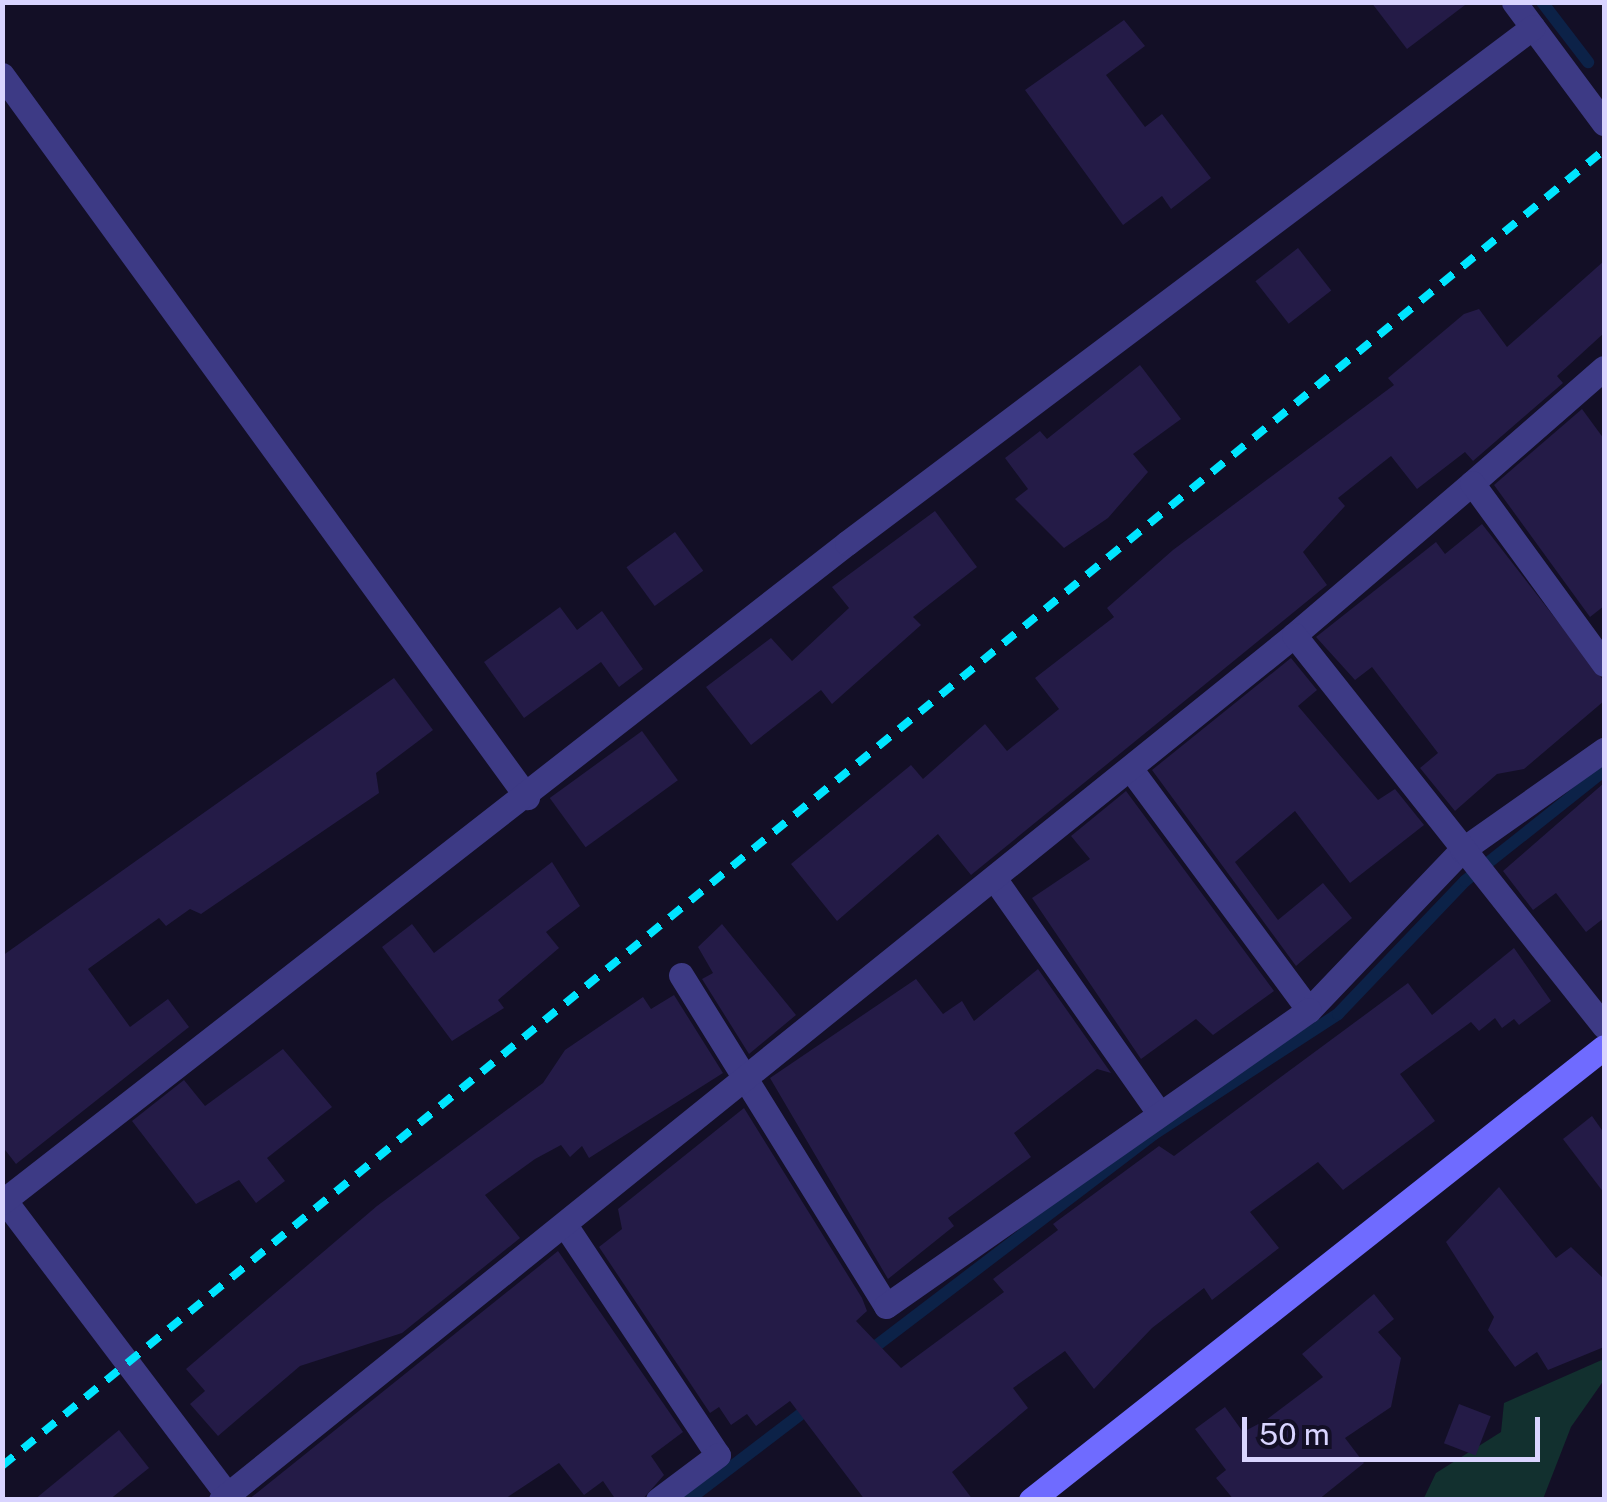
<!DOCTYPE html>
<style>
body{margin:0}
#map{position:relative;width:1607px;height:1502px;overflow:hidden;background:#130f26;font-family:"Public Sans",sans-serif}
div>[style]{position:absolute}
.green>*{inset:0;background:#12302f}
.stream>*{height:12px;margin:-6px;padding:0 6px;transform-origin:6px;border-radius:6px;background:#0c2248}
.building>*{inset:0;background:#241b47;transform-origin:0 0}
.street>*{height:25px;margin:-12.5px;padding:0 12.5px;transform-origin:12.5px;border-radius:12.5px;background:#3d3a85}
.secondary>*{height:25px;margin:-12.5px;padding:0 12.5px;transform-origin:12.5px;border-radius:12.5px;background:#6f6bff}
.rail>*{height:8px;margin-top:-4px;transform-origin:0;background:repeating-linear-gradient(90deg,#00e5ff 0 15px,transparent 0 27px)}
span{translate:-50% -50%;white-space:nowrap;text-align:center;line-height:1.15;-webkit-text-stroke:9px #130f26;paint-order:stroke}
.frame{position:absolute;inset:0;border:5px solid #d9d4ff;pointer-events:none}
.scale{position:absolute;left:1242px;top:1417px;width:298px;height:45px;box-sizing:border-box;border:5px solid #d9d4ff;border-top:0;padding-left:12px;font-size:30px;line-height:35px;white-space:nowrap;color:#d9d4ff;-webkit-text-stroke:8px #130f26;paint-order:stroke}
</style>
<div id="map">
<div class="green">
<i style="clip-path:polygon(1604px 1359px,1604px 1380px,1571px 1427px,1543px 1499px,1423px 1500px,1436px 1473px,1501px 1432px,1504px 1403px)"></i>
</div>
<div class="stream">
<i style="left:1542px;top:2px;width:76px;rotate:52.5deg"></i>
<i style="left:868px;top:1352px;width:360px;rotate:-37.3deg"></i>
<i style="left:1154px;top:1134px;width:220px;rotate:-33.1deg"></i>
<i style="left:1338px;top:1014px;width:184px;rotate:-46.3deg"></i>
<i style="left:1465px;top:881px;width:177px;rotate:-38.4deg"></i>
<i style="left:688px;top:1500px;width:158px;rotate:-37.3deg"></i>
</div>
<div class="building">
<i style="clip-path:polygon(1371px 2px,1469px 2px,1407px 49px)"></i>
<i style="clip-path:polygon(1124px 20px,1145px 46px,1106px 75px,1145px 127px,1162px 114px,1211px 178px,1171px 209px,1162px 196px,1123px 225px,1025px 90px)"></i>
<i style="left:1298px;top:248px;width:54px;height:54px;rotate:52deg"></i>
<i style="clip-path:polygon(1604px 261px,1604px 333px,1557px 376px,1563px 383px,1473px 461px,1465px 452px,1417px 489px,1391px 456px,1338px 498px,1345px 506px,1303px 552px,1327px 585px,971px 875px,938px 834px,837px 921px,791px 864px,911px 765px,923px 779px,985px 724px,1007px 751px,1059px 709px,1035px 678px,1114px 617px,1107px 608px,1173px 550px,1394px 385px,1388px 378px,1464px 314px,1479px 309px,1507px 347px)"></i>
<i style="clip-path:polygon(1140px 365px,1181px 419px,1133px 454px,1148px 472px,1108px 518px,1064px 548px,1015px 499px,1028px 489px,1005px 458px,1040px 431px,1047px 439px)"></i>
<i style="clip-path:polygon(1582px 409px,1604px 439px,1604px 606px,1590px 617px,1494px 485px)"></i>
<i style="clip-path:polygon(935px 511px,977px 567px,913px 617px,921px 625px,832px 704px,821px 690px,751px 745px,706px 687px,771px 638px,792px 661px,849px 608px,832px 587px)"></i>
<i style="clip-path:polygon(1482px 524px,1604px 681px,1604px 701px,1524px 769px,1497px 774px,1455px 811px,1420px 768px,1438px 753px,1372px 667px,1355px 680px,1316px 637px,1436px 542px,1445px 554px)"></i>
<i style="left:675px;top:532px;width:48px;height:60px;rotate:54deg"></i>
<i style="clip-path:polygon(560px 607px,577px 630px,602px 611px,643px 669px,619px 687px,601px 662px,524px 718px,484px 662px)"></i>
<i style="clip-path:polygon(1291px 658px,1317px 690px,1298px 706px,1378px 800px,1395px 789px,1424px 825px,1350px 883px,1295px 811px,1235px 862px,1278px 920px,1323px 883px,1352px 918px,1296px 966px,1152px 770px)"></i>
<i style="clip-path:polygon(394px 678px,433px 730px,376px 773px,379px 793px,201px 914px,190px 909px,166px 926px,159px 918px,88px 969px,130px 1027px,168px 999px,189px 1027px,16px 1164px,2px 1146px,2px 956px)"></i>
<i style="left:642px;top:731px;width:61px;height:114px;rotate:54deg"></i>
<i style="clip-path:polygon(1604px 783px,1604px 918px,1586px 932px,1556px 893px,1533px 910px,1503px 871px)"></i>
<i style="clip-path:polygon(1126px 791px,1274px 991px,1213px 1035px,1196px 1019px,1141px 1059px,1032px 898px,1090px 859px,1071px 836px)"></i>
<i style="clip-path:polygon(552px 862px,580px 906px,546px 932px,559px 948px,498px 1000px,504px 1008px,452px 1041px,382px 947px,412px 924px,434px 953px)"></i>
<i style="clip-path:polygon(722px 924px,796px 1015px,749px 1054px,702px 979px,713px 973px,698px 947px)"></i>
<i style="clip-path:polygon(1514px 948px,1551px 1001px,1519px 1025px,1514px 1019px,1502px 1028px,1495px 1018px,1479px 1031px,1471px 1022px,1400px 1074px,1435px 1121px,1343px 1190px,1318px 1162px,1250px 1212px,1279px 1248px,1212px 1300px,1204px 1288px,1152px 1328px,1094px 1389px,1065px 1351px,1013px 1388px,1028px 1408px,952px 1472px,973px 1500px,865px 1500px,790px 1401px,756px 1426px,747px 1414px,731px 1425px,719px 1407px,710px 1413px,599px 1247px,622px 1229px,618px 1209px,744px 1108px,862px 1298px,867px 1311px,856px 1321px,901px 1368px,1004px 1292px,993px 1279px,1058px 1230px,1053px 1224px,1159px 1146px,1174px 1156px,1408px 983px,1432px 1015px)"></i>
<i style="clip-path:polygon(1038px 969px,1111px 1073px,1097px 1069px,1014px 1133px,1031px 1157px,948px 1218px,954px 1226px,888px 1279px,770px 1078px,916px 979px,943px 1014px,962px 1001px,974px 1021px)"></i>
<i style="clip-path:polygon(674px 995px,723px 1073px,589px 1158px,582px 1146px,570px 1157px,561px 1145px,535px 1159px,485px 1195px,520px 1238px,402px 1333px,300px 1366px,218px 1436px,190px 1404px,205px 1391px,186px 1369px,377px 1206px,543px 1083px,565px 1050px,643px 997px,651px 1009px)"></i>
<i style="clip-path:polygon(283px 1049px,332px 1107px,267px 1158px,285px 1181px,256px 1203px,239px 1180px,196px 1204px,132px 1121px,184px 1080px,205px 1106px)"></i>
<i style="clip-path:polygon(1592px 1116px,1604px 1133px,1604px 1193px,1563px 1139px)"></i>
<i style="clip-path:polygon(1499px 1187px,1556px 1258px,1571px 1247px,1604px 1279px,1604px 1347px,1548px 1370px,1537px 1352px,1515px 1367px,1488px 1330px,1494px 1317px,1446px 1242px)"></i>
<i style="clip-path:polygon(558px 1251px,683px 1432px,651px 1456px,664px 1475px,642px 1500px,616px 1500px,603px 1481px,584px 1495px,559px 1463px,503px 1500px,248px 1500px)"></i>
<i style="clip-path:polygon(1374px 1294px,1394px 1319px,1378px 1332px,1401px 1358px,1391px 1407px,1345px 1438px,1364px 1463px,1318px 1500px,1234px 1500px,1216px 1478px,1226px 1470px,1195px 1429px,1225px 1407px,1243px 1432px,1266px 1420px,1323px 1377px,1302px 1354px)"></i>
<i style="left:1459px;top:1404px;width:34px;height:42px;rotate:21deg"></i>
<i style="clip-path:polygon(119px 1430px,149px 1468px,109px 1500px,34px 1500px)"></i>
</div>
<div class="street">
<i style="left:1514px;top:2px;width:151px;rotate:53.4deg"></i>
<i style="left:2px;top:75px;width:893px;rotate:53.98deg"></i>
<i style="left:1472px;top:483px;width:175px;rotate:-41.1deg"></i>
<i style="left:1294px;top:635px;width:234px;rotate:-40.5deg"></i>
<i style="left:1472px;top:483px;width:224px;rotate:53.9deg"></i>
<i style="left:1132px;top:771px;width:297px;rotate:53.5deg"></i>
<i style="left:1309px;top:1010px;width:221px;rotate:-46.3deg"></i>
<i style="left:1462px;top:850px;width:174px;rotate:-35.2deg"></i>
<i style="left:996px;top:881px;width:284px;rotate:54.9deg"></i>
<i style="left:681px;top:975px;width:389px;rotate:58.2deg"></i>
<i style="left:886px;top:1306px;width:516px;rotate:-34.98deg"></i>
<i style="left:2px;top:1197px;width:380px;rotate:52.9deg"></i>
<i style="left:2px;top:1202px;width:1072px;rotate:-37.95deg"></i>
<i style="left:847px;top:543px;width:858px;rotate:-36.95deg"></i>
<i style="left:565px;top:1225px;width:276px;rotate:56.4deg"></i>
<i style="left:718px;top:1455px;width:75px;rotate:143.1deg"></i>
<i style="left:221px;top:1500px;width:1378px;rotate:-38.87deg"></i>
<i style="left:1294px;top:635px;width:499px;rotate:51.6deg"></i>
</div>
<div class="secondary">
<i style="left:1031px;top:1500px;width:730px;rotate:-38.33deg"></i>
</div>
<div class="rail">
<i style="left:2px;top:1466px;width:2073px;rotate:-39.4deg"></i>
</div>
<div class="frame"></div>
<div class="scale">50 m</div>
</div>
